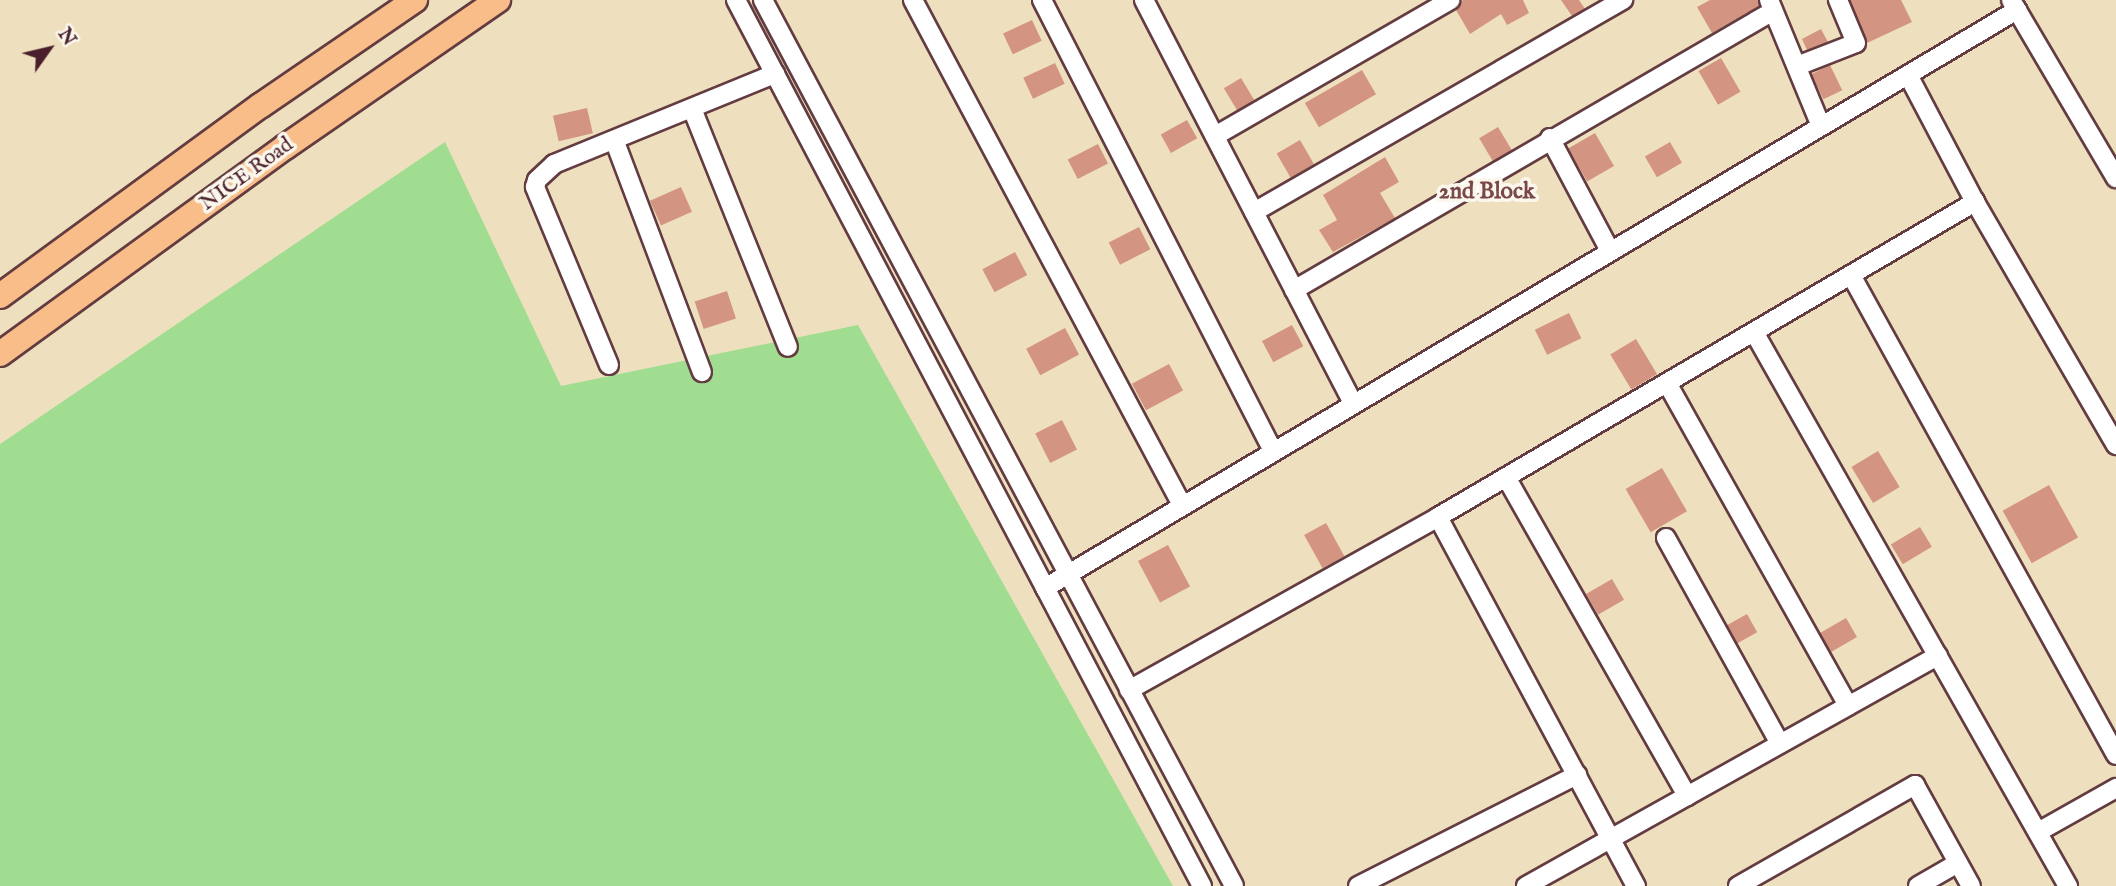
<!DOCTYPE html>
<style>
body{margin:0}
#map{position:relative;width:2116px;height:886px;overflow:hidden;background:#eee0be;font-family:"IM FELL English",serif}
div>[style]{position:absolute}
.green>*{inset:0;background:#a1dd91}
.building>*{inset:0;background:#d49482;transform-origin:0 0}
.roads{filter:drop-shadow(2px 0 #633c41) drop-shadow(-2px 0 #633c41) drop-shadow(0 2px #633c41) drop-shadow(0 -2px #633c41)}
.minor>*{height:18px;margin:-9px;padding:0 9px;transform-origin:9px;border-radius:9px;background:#fff}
.highway>*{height:24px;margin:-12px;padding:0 12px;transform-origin:12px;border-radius:12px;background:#f8bd88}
span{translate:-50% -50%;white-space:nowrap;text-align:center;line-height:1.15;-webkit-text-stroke:7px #fbf7ec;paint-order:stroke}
.street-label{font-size:21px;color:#4a1f2b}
.neighbourhood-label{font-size:23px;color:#7a4849;font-weight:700}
.north{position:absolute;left:14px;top:14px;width:70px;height:70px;-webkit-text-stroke:5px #fbf7ec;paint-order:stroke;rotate:56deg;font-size:19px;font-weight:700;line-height:28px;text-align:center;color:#4a1f2b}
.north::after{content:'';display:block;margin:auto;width:24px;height:32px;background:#4a1f2b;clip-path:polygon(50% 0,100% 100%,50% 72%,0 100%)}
</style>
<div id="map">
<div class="green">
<i style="clip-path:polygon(445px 142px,561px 386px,858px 325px,1173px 886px,0 886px,0 444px)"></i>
</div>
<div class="building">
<i style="clip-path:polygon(1463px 0,1523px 0,1529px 13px,1507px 25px,1501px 14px,1470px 34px,1456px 10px)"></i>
<i style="clip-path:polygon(1561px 0,1579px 0,1585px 9px,1572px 16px)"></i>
<i style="clip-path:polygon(1710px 0,1758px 0,1759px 6px,1712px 33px,1697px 7px)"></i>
<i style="clip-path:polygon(1850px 0,1901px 0,1912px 22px,1867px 43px)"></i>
<i style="left:1032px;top:20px;width:23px;height:32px;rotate:65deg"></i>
<i style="clip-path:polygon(1821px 29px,1828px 42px,1807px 50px,1802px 39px)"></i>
<i style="left:1721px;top:58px;width:39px;height:26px;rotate:60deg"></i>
<i style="left:1055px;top:63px;width:23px;height:35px;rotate:65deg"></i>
<i style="left:1830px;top:65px;width:28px;height:21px;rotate:64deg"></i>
<i style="left:1362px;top:70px;width:28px;height:66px;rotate:60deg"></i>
<i style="left:1241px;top:78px;width:26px;height:20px;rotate:59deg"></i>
<i style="left:587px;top:108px;width:26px;height:35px;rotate:77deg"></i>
<i style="left:1187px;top:120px;width:21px;height:30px;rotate:61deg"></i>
<i style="left:1498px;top:127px;width:27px;height:22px;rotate:59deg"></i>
<i style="left:1595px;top:133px;width:38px;height:31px;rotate:60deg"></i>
<i style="left:1300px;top:140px;width:28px;height:27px;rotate:60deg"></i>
<i style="left:1670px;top:142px;width:24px;height:29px;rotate:60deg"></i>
<i style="left:1098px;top:144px;width:22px;height:34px;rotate:63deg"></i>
<i style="clip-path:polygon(1385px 157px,1399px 182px,1380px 193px,1395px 218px,1333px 252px,1319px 230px,1337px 220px,1323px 195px)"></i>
<i style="left:681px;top:187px;width:27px;height:34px;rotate:66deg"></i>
<i style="left:1139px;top:227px;width:25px;height:34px;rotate:63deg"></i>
<i style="left:1015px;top:252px;width:26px;height:37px;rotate:62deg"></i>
<i style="left:727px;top:291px;width:29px;height:34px;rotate:72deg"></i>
<i style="left:1569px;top:313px;width:28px;height:38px;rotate:64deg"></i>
<i style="left:1292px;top:325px;width:24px;height:34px;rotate:62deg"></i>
<i style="left:1065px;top:328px;width:30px;height:44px;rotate:62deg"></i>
<i style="left:1636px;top:339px;width:41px;height:30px;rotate:59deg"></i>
<i style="left:1169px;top:364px;width:30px;height:42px;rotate:62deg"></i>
<i style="left:1062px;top:420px;width:33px;height:30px;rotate:63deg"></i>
<i style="left:1878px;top:451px;width:42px;height:31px;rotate:59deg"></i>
<i style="left:1662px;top:468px;width:50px;height:42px;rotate:60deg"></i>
<i style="left:2049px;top:485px;width:60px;height:53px;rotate:61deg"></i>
<i style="left:1326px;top:523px;width:38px;height:25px;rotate:61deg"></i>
<i style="left:1920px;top:527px;width:23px;height:34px;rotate:59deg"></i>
<i style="left:1168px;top:545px;width:47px;height:34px;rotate:62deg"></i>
<i style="left:1612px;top:579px;width:24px;height:30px;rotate:60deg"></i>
<i style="left:1747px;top:614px;width:21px;height:23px;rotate:61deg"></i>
<i style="left:1846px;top:618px;width:22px;height:30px;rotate:60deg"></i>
</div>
<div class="roads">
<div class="minor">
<i style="left:736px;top:0;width:1001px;rotate:62.26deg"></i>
<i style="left:763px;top:0;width:1003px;rotate:62deg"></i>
<i style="left:913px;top:0;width:572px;rotate:61.96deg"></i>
<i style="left:1042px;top:0;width:507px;rotate:62.88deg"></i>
<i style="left:1144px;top:0;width:455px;rotate:62.6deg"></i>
<i style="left:1769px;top:0;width:136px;rotate:67.6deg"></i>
<i style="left:2011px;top:0;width:207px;rotate:59.5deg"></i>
<i style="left:1797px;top:66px;width:63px;rotate:-21.3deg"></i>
<i style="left:1856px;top:43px;width:47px;rotate:-112.7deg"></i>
<i style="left:1908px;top:75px;width:144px;rotate:62.2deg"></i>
<i style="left:1975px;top:202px;width:281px;rotate:59.9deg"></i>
<i style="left:693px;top:111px;width:254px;rotate:68.1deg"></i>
<i style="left:1215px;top:136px;width:272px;rotate:-30deg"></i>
<i style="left:1550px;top:138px;width:128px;rotate:62deg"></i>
<i style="left:615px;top:142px;width:246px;rotate:69.3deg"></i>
<i style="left:1254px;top:212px;width:426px;rotate:-29.9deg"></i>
<i style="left:1851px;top:275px;width:548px;rotate:61.1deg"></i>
<i style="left:1294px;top:290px;width:554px;rotate:-30.22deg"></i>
<i style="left:1754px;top:332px;width:637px;rotate:60.46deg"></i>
<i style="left:609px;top:365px;width:193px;rotate:-112.6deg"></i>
<i style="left:535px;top:187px;width:7px;rotate:-74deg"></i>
<i style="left:537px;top:180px;width:23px;rotate:-43deg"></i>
<i style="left:554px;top:164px;width:239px;rotate:-22.2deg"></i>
<i style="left:1667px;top:383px;width:370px;rotate:60.7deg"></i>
<i style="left:1506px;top:477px;width:367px;rotate:60.4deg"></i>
<i style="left:1438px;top:517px;width:419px;rotate:61.8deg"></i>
<i style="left:1666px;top:538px;width:235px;rotate:61deg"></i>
<i style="left:1045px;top:588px;width:1131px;rotate:-30.74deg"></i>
<i style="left:1129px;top:690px;width:354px;rotate:-29.2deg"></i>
<i style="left:1438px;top:517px;width:623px;rotate:-30.4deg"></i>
<i style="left:2038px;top:832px;width:90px;rotate:-29.4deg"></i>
<i style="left:1358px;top:886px;width:246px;rotate:-26.9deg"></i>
<i style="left:1526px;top:886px;width:472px;rotate:-29.2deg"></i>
<i style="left:1738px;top:886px;width:204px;rotate:-29.7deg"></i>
<i style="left:1915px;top:785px;width:115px;rotate:61deg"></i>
<i style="left:1918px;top:886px;width:46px;rotate:-29.9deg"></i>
</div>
<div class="highway">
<i style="left:0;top:296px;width:322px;rotate:-36.2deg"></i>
<i style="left:260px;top:106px;width:188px;rotate:-34.4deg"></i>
<i style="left:0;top:354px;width:352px;rotate:-36deg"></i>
<i style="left:285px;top:147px;width:259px;rotate:-34.6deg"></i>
</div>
</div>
<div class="street-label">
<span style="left:247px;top:175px;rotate:-36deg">NICE Road</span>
</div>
<div class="neighbourhood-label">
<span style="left:1487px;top:192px">2nd Block</span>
</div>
<div class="north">N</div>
</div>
